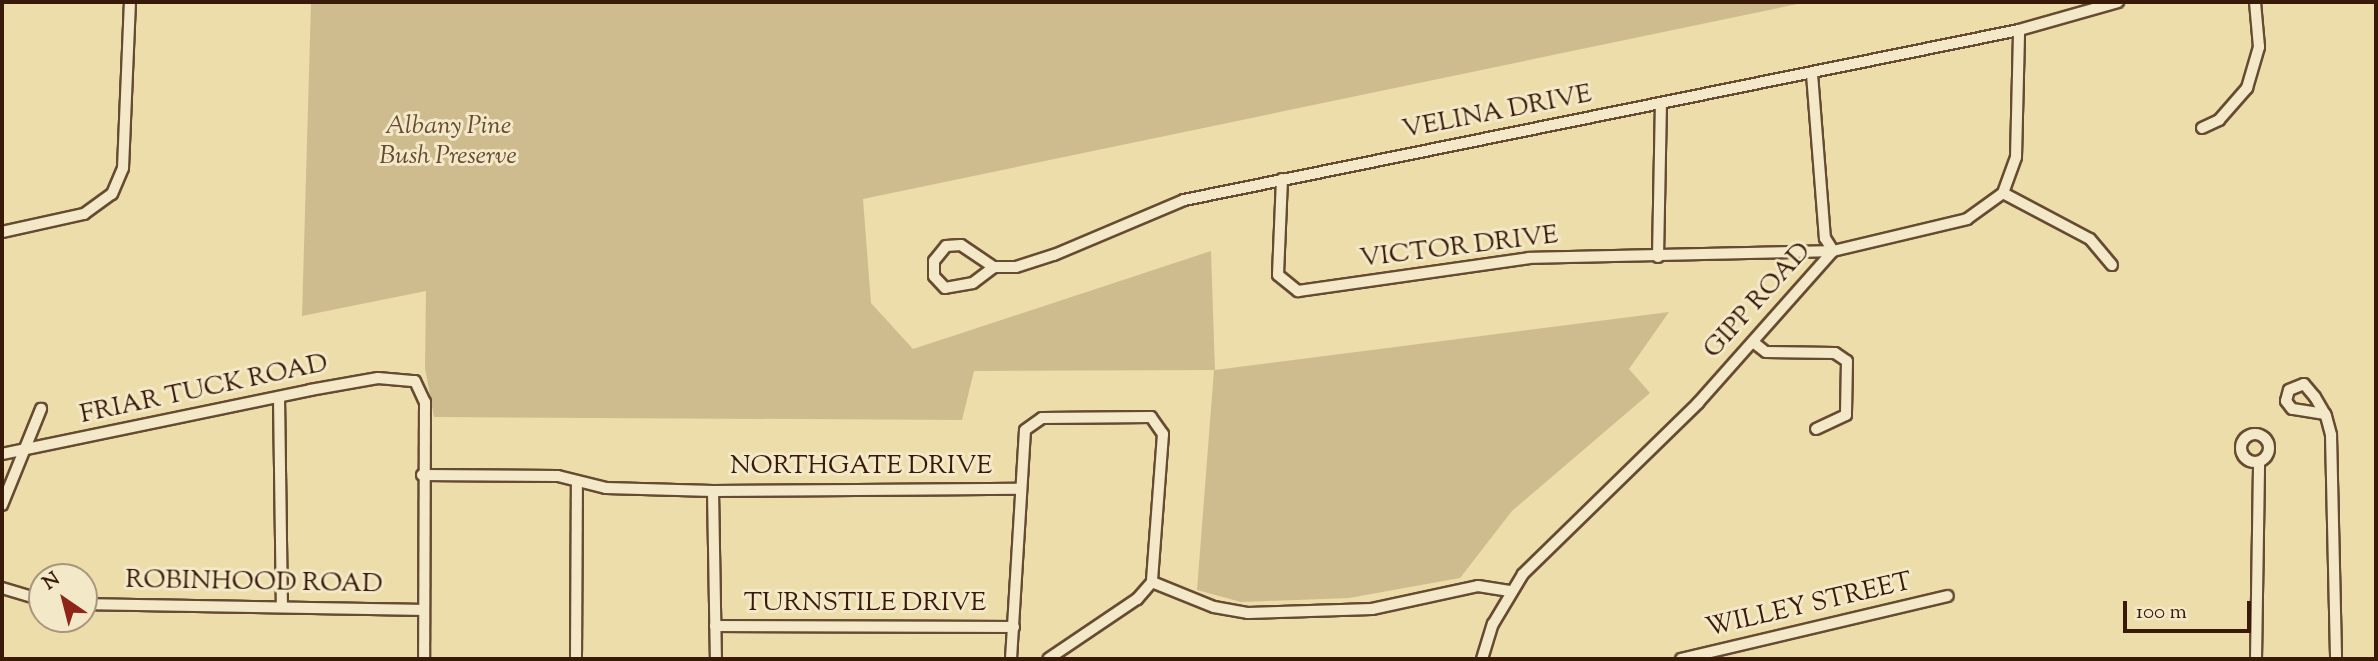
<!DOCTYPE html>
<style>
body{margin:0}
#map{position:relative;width:2378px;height:661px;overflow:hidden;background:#edddab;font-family:"Sorts Mill Goudy",serif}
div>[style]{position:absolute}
.green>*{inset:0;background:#cebc8f}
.roads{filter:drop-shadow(2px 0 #664b32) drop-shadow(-2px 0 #664b32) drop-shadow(0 2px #664b32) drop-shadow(0 -2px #664b32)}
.minor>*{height:10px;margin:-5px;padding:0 5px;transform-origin:5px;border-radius:5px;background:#f3e9c8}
.minor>.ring{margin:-5px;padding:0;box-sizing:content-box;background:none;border:10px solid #f3e9c8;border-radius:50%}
span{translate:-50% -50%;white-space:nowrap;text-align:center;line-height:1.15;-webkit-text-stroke:6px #f3e9c8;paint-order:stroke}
.street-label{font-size:26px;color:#391a09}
.park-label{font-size:26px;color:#664b31;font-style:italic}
.frame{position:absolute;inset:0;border:4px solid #391a09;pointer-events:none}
.north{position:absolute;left:28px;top:563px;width:70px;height:70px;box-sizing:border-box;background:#f3e9c8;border:2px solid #a9967c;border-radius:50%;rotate:325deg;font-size:19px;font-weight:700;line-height:28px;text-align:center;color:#391a09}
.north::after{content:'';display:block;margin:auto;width:24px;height:32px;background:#8f2418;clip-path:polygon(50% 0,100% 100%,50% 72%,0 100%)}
.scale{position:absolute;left:2123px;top:601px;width:128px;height:32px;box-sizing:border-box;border:4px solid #391a09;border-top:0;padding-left:9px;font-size:21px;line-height:24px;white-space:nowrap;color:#391a09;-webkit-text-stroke:5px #f3e9c8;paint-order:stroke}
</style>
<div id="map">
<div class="green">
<i style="clip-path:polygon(311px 2px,1807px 2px,863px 199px,871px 303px,913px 349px,1211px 251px,1215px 370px,1669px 312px,1629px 369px,1650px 393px,1512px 511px,1460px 578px,1349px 598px,1241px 602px,1197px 590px,1214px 370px,974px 371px,962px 420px,434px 417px,425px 368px,426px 291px,302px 316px)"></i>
</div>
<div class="roads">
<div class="minor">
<i style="left:1812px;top:74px;width:165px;rotate:85.5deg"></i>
<i style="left:1825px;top:238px;width:15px;rotate:58deg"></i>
<i style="left:2202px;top:128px;width:19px;rotate:-25deg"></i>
<i style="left:2219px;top:120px;width:43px;rotate:-48.8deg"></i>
<i style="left:2247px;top:88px;width:43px;rotate:-73.7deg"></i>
<i style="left:2259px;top:47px;width:45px;rotate:-95.1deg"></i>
<i style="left:1282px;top:179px;width:96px;rotate:92.4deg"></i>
<i style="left:1278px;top:275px;width:26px;rotate:39deg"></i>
<i style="left:1298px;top:291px;width:233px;rotate:-8.1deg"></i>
<i style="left:1529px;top:258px;width:304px;rotate:-1.3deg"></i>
<i style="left:2003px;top:193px;width:98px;rotate:27.9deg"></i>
<i style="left:2090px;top:239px;width:34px;rotate:50deg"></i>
<i style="left:2px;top:232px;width:84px;rotate:-12.4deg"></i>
<i style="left:84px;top:214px;width:34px;rotate:-36deg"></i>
<i style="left:112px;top:194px;width:28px;rotate:-67deg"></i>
<i style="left:123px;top:168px;width:166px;rotate:-87.6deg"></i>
<i style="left:961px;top:245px;width:40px;rotate:34deg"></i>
<i style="left:994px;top:267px;width:26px;rotate:143deg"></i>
<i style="left:973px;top:283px;width:28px;rotate:170deg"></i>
<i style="left:945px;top:288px;width:16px;rotate:-133deg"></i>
<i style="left:934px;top:276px;width:15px;rotate:-90deg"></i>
<i style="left:934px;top:261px;width:19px;rotate:-51deg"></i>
<i style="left:946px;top:246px;width:15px;rotate:-4deg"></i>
<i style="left:1658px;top:257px;width:154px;rotate:-88.9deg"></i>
<i style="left:994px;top:267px;width:22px"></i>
<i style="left:1016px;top:267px;width:40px;rotate:-18deg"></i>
<i style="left:1054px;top:255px;width:141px;rotate:-22.9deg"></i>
<i style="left:1184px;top:200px;width:852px;rotate:-11.51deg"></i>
<i style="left:2019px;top:30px;width:103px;rotate:-15.8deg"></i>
<i style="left:1753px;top:342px;width:16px;rotate:38deg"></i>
<i style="left:1766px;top:352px;width:69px;rotate:0.8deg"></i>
<i style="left:1835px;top:353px;width:14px;rotate:34deg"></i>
<i style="left:1847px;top:361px;width:54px;rotate:91.1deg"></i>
<i style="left:1846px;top:415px;width:33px;rotate:155deg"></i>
<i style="left:279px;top:397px;width:207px;rotate:89.2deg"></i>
<i style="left:2325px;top:414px;width:33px;rotate:-171deg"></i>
<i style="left:2292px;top:409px;width:10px;rotate:-127deg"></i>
<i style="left:2286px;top:401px;width:11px;rotate:-75deg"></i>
<i style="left:2289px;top:390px;width:16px;rotate:-22deg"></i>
<i style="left:2304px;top:384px;width:17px;rotate:50deg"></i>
<i style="left:2315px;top:397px;width:20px;rotate:60deg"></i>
<i style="left:2325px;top:414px;width:2px;rotate:63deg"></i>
<i style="left:2326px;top:416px;width:20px;rotate:75deg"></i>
<i style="left:2331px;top:435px;width:224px;rotate:88.7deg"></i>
<i class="ring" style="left:2241px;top:434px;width:18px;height:18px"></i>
<i style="left:2px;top:454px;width:315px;rotate:-11.7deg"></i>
<i style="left:310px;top:390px;width:69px;rotate:-10deg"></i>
<i style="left:378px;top:378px;width:37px;rotate:5deg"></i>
<i style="left:415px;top:381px;width:23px;rotate:65deg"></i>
<i style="left:425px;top:402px;width:257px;rotate:90.2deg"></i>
<i style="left:422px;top:475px;width:136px;rotate:0.4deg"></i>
<i style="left:558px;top:476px;width:49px;rotate:14deg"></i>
<i style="left:606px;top:488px;width:107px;rotate:1.6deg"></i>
<i style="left:713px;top:491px;width:307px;rotate:-0.4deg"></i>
<i style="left:713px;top:491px;width:168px;rotate:89deg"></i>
<i style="left:2px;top:505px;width:104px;rotate:-67.9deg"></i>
<i style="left:1152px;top:582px;width:67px;rotate:22deg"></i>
<i style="left:1214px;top:607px;width:35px;rotate:10deg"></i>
<i style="left:1248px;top:613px;width:124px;rotate:-1.8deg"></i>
<i style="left:1372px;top:609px;width:108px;rotate:-12.2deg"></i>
<i style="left:1478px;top:586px;width:32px;rotate:9deg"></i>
<i style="left:2px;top:588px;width:42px;rotate:16.7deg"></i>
<i style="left:84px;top:604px;width:338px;rotate:1deg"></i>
<i style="left:715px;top:626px;width:299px;rotate:0.2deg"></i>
<i style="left:576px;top:659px;width:176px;rotate:-89.7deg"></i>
<i style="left:1011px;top:659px;width:229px;rotate:-86.5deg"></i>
<i style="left:1025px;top:430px;width:21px;rotate:-35deg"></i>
<i style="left:1042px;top:418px;width:109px;rotate:-0.5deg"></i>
<i style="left:1151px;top:417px;width:21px;rotate:55deg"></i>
<i style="left:1163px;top:434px;width:148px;rotate:94.3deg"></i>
<i style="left:1152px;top:582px;width:23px;rotate:131deg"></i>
<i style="left:1137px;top:599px;width:107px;rotate:146deg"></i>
<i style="left:1482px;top:659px;width:37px;rotate:-73deg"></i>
<i style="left:1493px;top:624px;width:58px;rotate:-59deg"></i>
<i style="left:1523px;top:574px;width:245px;rotate:-44.3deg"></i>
<i style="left:1698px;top:403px;width:203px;rotate:-48.4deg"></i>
<i style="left:1833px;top:251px;width:138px;rotate:-13.4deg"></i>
<i style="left:1967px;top:219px;width:44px;rotate:-35.8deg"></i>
<i style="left:2003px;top:193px;width:38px;rotate:-70deg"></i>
<i style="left:2016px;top:157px;width:127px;rotate:-88.6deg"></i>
<i style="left:1681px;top:659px;width:274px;rotate:-13.3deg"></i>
<i style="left:2256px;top:659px;width:196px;rotate:-89.1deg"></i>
</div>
</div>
<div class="street-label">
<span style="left:1497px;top:113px;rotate:-11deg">VELINA DRIVE</span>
<span style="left:1459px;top:248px;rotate:-7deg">VICTOR DRIVE</span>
<span style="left:1758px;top:301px;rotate:-48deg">GIPP ROAD</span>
<span style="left:204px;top:390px;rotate:-12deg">FRIAR TUCK ROAD</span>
<span style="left:861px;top:467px">NORTHGATE DRIVE</span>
<span style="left:254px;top:583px;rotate:1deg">ROBINHOOD ROAD</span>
<span style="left:865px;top:604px">TURNSTILE DRIVE</span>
<span style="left:1809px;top:606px;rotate:-13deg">WILLEY STREET</span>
</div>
<div class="park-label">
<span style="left:448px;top:142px">Albany Pine<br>Bush Preserve</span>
</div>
<div class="frame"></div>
<div class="north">N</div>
<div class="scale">100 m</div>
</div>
